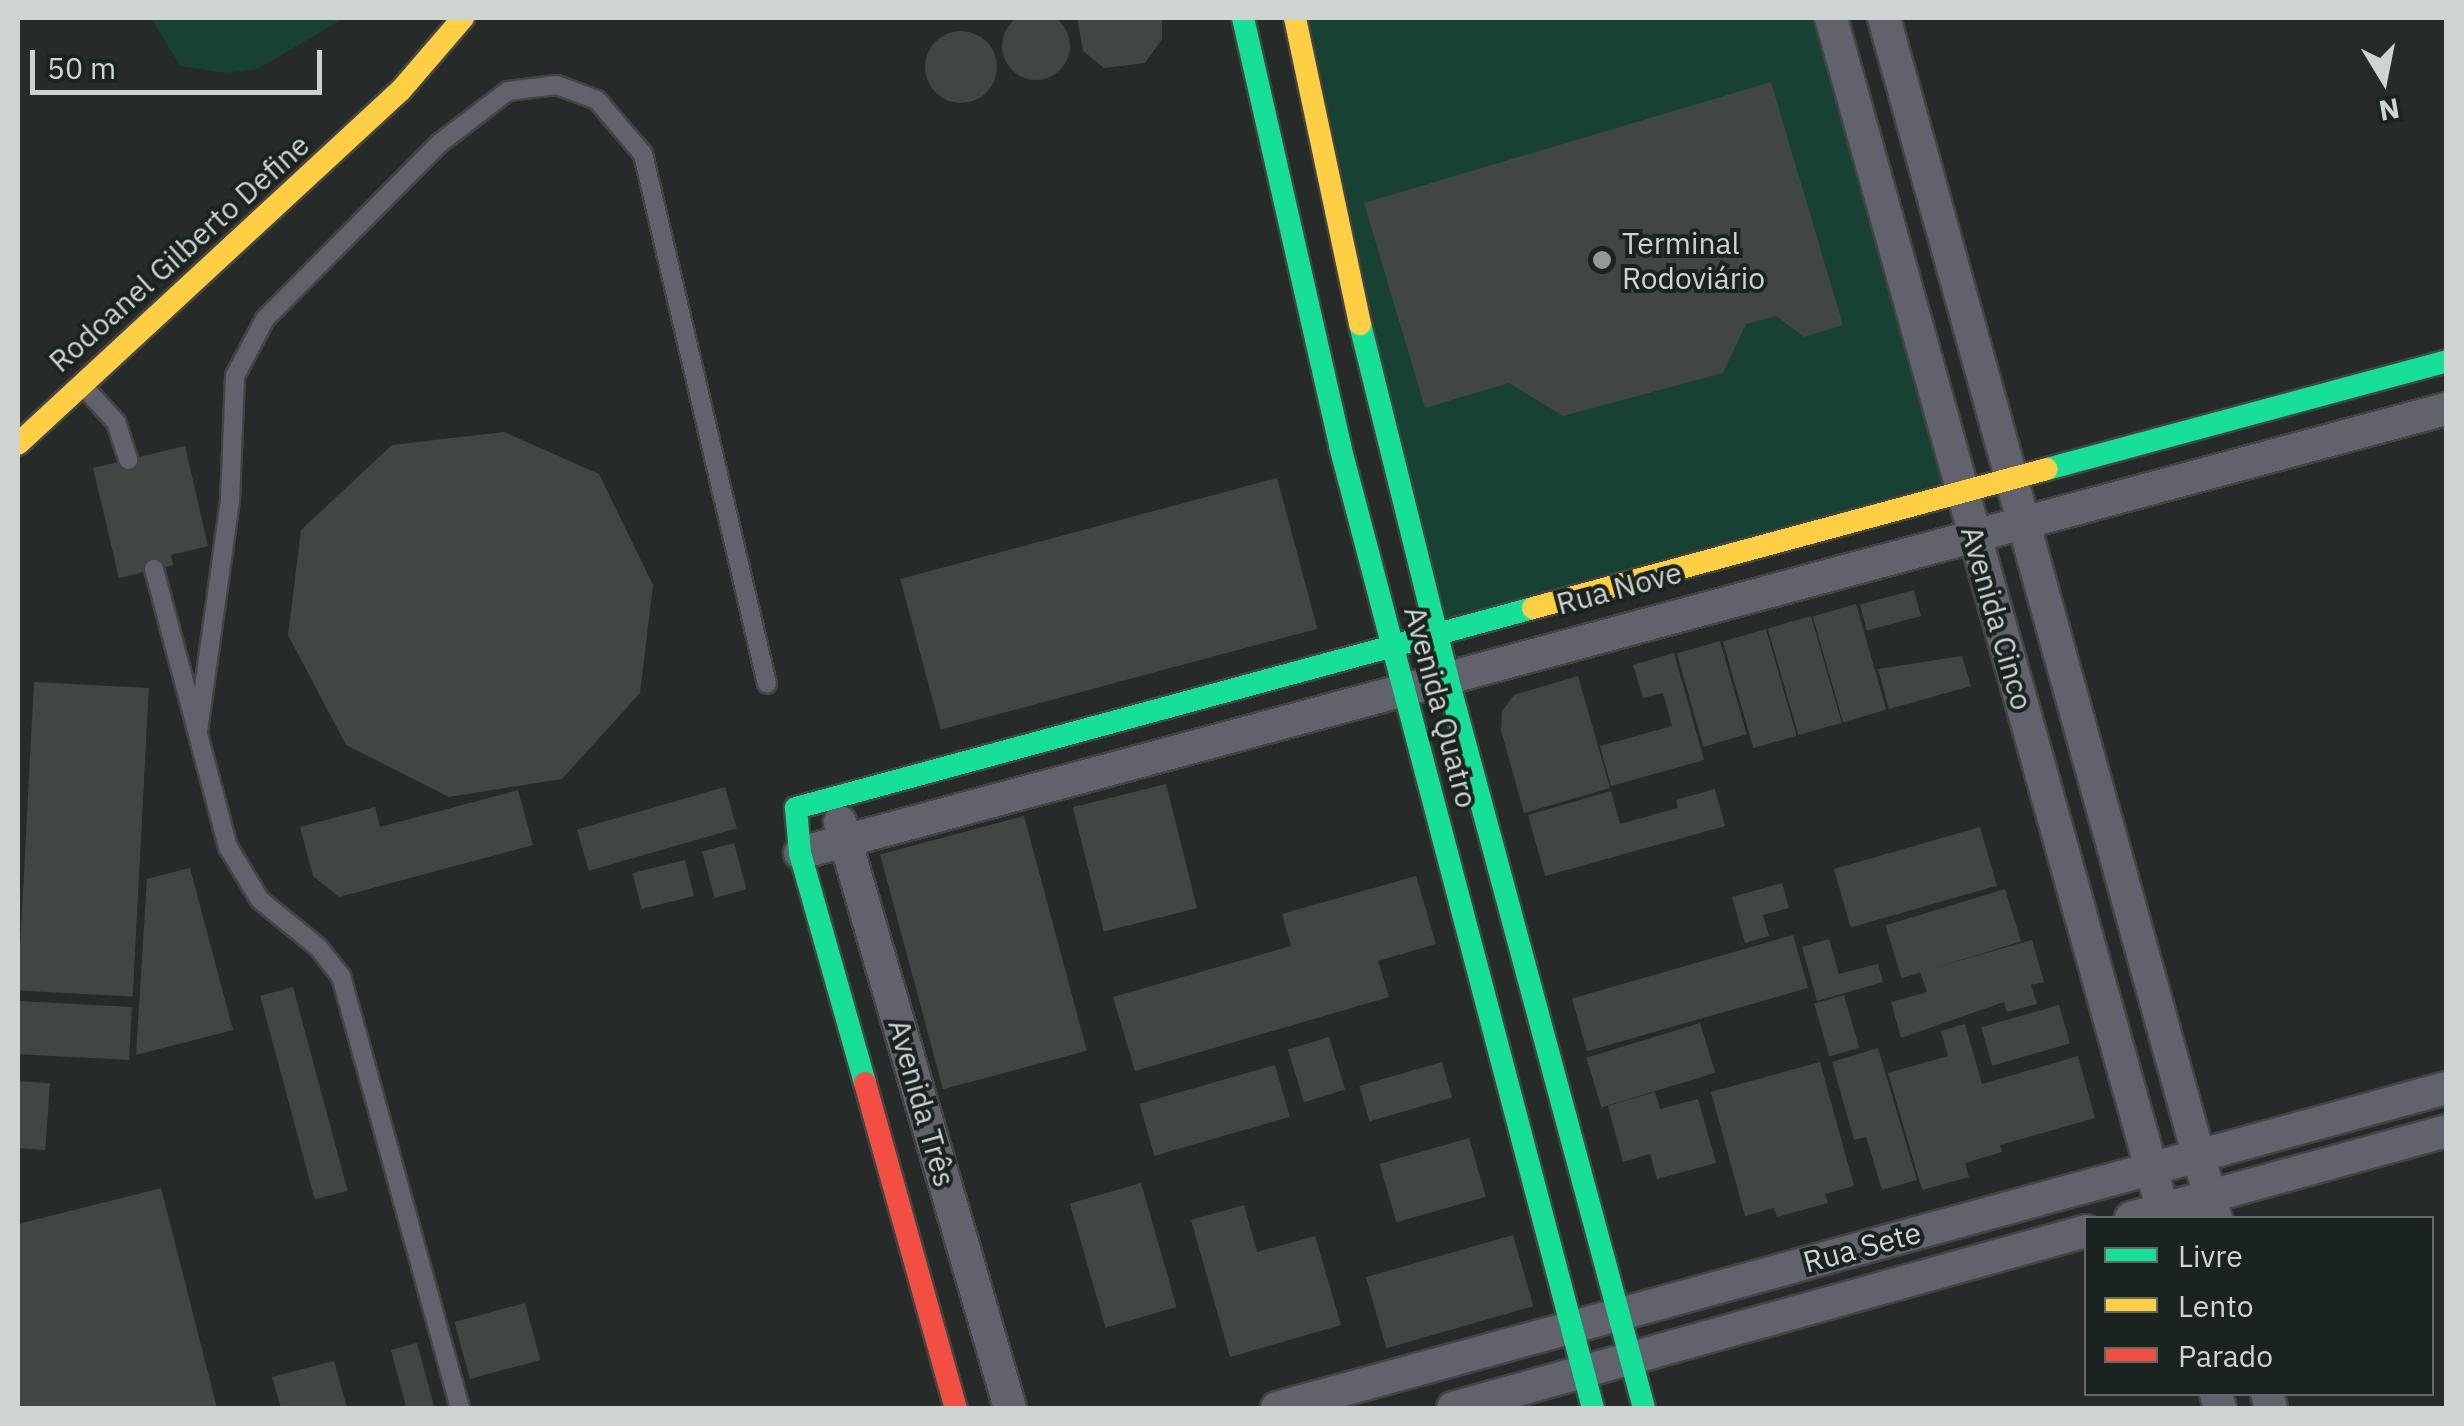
<!DOCTYPE html>
<meta charset="utf-8">
<style>
body{margin:0}
#map{position:relative;width:2464px;height:1426px;overflow:hidden;background:#262b29;font-family:"IBM Plex Sans",sans-serif}
div>[style]{position:absolute}
.green>*{inset:0;background:#164133}
.building>*{inset:0;background:#414643;transform-origin:0 0}
.round{border-radius:50%}
.roads{filter:drop-shadow(2px 0 #424544) drop-shadow(-2px 0 #424544) drop-shadow(0 2px #424544) drop-shadow(0 -2px #424544)}
.lane>*{height:18px;margin:-9px;padding:0 9px;transform-origin:9px;border-radius:9px;background:#62626c}
.street>*{height:32px;margin:-16px;padding:0 16px;transform-origin:16px;border-radius:16px;background:#62626c}
.fast>*{height:22px;margin:-11px;padding:0 11px;transform-origin:11px;border-radius:11px;background:#16e098}
.slow>*{height:22px;margin:-11px;padding:0 11px;transform-origin:11px;border-radius:11px;background:#ffcf43}
.jam>*{height:22px;margin:-11px;padding:0 11px;transform-origin:11px;border-radius:11px;background:#f24e42}
.dots>*{width:28px;height:28px;translate:-50% -50%;box-sizing:border-box;border:5px solid #1a231f;border-radius:50%}
span{translate:-50% -50%;white-space:nowrap;text-align:center;line-height:1.15;-webkit-text-stroke:8px #1a231f;paint-order:stroke}
.poi-label{font-size:30px;color:#ced4d1}
.left{translate:0 -50%;text-align:left}
.street-label{font-size:30px;color:#ced4d1}
.frame{position:absolute;inset:0;border:20px solid #ced4d1;pointer-events:none}
.legend{position:absolute;left:2084px;top:1216px;width:350px;height:180px;box-sizing:border-box;background:#1a231f;border:2px solid #626a66;margin:0;padding:12px 18px;list-style:none;font-size:30px;color:#ced4d1}
.legend li{display:flex;align-items:center;gap:20px;height:50px}
.legend b{width:50px;border:2px solid #626a66}
.north{position:absolute;left:2334px;top:30px;width:100px;height:100px;-webkit-text-stroke:8px #1a231f;paint-order:stroke;rotate:170deg;font-size:28px;font-weight:700;line-height:40px;text-align:center;color:#ced4d1}
.north::after{content:'';display:block;margin:auto;width:35px;height:45px;background:#ced4d1;clip-path:polygon(50% 0,100% 100%,50% 72%,0 100%)}
.scale{position:absolute;left:30px;top:50px;width:292px;height:45px;box-sizing:border-box;border:5px solid #ced4d1;border-top:0;padding-left:12px;font-size:30px;line-height:35px;white-space:nowrap;color:#ced4d1;-webkit-text-stroke:8px #1a231f;paint-order:stroke}
</style>
<div id="map">
<div class="green">
<i style="clip-path:polygon(151px 18px,344px 18px,258px 69px,226px 73px,180px 66px)"></i>
<i style="clip-path:polygon(1295px 18px,1831px 18px,1963px 497px,1438px 637px)"></i>
</div>
<div class="building">
<i class="round" style="left:1002px;top:12px;width:68px;height:68px"></i>
<i style="clip-path:polygon(1077px 18px,1162px 18px,1162px 39px,1145px 63px,1104px 68px,1083px 51px)"></i>
<i class="round" style="left:925px;top:31px;width:72px;height:72px"></i>
<i style="clip-path:polygon(1771px 82px,1843px 325px,1804px 337px,1776px 316px,1746px 324px,1723px 373px,1563px 416px,1509px 383px,1425px 408px,1364px 203px)"></i>
<i style="clip-path:polygon(504px 432px,599px 474px,653px 585px,640px 693px,562px 779px,449px 797px,346px 745px,288px 635px,301px 530px,392px 445px)"></i>
<i style="clip-path:polygon(185px 446px,208px 546px,171px 555px,173px 565px,119px 578px,93px 468px)"></i>
<i style="left:1277px;top:478px;width:156px;height:390px;rotate:75deg"></i>
<i style="left:1914px;top:590px;width:27px;height:56px;rotate:75deg"></i>
<i style="left:1856px;top:604px;width:110px;height:45px;rotate:74deg"></i>
<i style="left:1811px;top:616px;width:111px;height:45px;rotate:74deg"></i>
<i style="left:1766px;top:629px;width:111px;height:45px;rotate:74deg"></i>
<i style="left:1720px;top:641px;width:97px;height:45px;rotate:74deg"></i>
<i style="clip-path:polygon(1674px 653px,1704px 760px,1611px 786px,1600px 746px,1672px 726px,1663px 693px,1643px 698px,1633px 665px)"></i>
<i style="clip-path:polygon(1962px 656px,1971px 686px,1889px 709px,1878px 669px)"></i>
<i style="clip-path:polygon(1578px 676px,1610px 788px,1524px 813px,1501px 730px,1502px 711px,1514px 695px)"></i>
<i style="left:34px;top:682px;width:115px;height:309px;rotate:3deg"></i>
<i style="left:1166px;top:784px;width:128px;height:96px;rotate:76deg"></i>
<i style="left:725px;top:787px;width:43px;height:154px;rotate:74deg"></i>
<i style="clip-path:polygon(1715px 789px,1725px 826px,1545px 876px,1528px 815px,1611px 791px,1620px 824px,1678px 808px,1676px 800px)"></i>
<i style="clip-path:polygon(518px 790px,533px 845px,339px 897px,313px 876px,300px 827px,375px 807px,380px 827px)"></i>
<i style="left:1024px;top:816px;width:243px;height:149px;rotate:75deg"></i>
<i style="left:1980px;top:827px;width:61px;height:152px;rotate:74deg"></i>
<i style="left:734px;top:843px;width:48px;height:33px;rotate:75deg"></i>
<i style="left:685px;top:860px;width:37px;height:54px;rotate:76deg"></i>
<i style="clip-path:polygon(190px 868px,233px 1030px,136px 1055px,147px 879px)"></i>
<i style="clip-path:polygon(1416px 876px,1436px 944px,1378px 961px,1389px 997px,1135px 1071px,1113px 997px,1291px 946px,1282px 914px)"></i>
<i style="clip-path:polygon(1782px 883px,1789px 908px,1763px 915px,1769px 936px,1745px 943px,1732px 897px)"></i>
<i style="left:2005px;top:889px;width:55px;height:125px;rotate:73deg"></i>
<i style="left:1793px;top:935px;width:55px;height:230px;rotate:74deg"></i>
<i style="clip-path:polygon(1829px 939px,1839px 974px,1878px 964px,1883px 982px,1817px 1001px,1802px 947px)"></i>
<i style="clip-path:polygon(2032px 940px,2044px 982px,2031px 985px,2037px 1004px,2007px 1012px,2004px 1002px,1901px 1038px,1891px 1002px,1927px 992px,1920px 972px)"></i>
<i style="left:293px;top:987px;width:211px;height:34px;rotate:75deg"></i>
<i style="left:1844px;top:995px;width:55px;height:31px;rotate:74deg"></i>
<i style="left:18px;top:1001px;width:114px;height:53px;rotate:3deg"></i>
<i style="left:2059px;top:1005px;width:40px;height:81px;rotate:74deg"></i>
<i style="left:1700px;top:1023px;width:52px;height:119px;rotate:73deg"></i>
<i style="clip-path:polygon(1965px 1024px,1982px 1084px,2078px 1056px,2095px 1118px,2000px 1145px,2002px 1152px,1965px 1163px,1969px 1177px,1922px 1190px,1888px 1073px,1948px 1056px,1941px 1031px)"></i>
<i style="left:1329px;top:1037px;width:55px;height:43px;rotate:73deg"></i>
<i style="clip-path:polygon(1878px 1048px,1917px 1180px,1882px 1190px,1866px 1137px,1854px 1140px,1832px 1062px)"></i>
<i style="left:1442px;top:1062px;width:37px;height:86px;rotate:74deg"></i>
<i style="clip-path:polygon(1820px 1062px,1854px 1186px,1825px 1194px,1828px 1203px,1777px 1217px,1774px 1208px,1745px 1216px,1711px 1092px)"></i>
<i style="left:1275px;top:1065px;width:54px;height:141px;rotate:74deg"></i>
<i style="left:18px;top:1081px;width:32px;height:67px;rotate:4deg"></i>
<i style="clip-path:polygon(1655px 1092px,1660px 1109px,1698px 1099px,1716px 1163px,1657px 1179px,1650px 1154px,1623px 1162px,1608px 1106px)"></i>
<i style="left:1469px;top:1138px;width:61px;height:93px;rotate:74deg"></i>
<i style="left:1141px;top:1183px;width:129px;height:74px;rotate:74deg"></i>
<i style="clip-path:polygon(161px 1188px,217px 1408px,18px 1408px,18px 1224px)"></i>
<i style="clip-path:polygon(1244px 1205px,1257px 1252px,1315px 1236px,1341px 1325px,1230px 1357px,1191px 1220px)"></i>
<i style="left:1513px;top:1235px;width:74px;height:153px;rotate:74deg"></i>
<i style="left:525px;top:1303px;width:59px;height:73px;rotate:75deg"></i>
<i style="left:417px;top:1343px;width:67px;height:27px;rotate:75deg"></i>
<i style="clip-path:polygon(334px 1361px,347px 1408px,281px 1408px,272px 1377px)"></i>
</div>
<div class="roads">
<div class="lane">
<i style="left:84px;top:387px;width:47px;rotate:47.6deg"></i>
<i style="left:116px;top:422px;width:40px;rotate:72deg"></i>
<i style="left:154px;top:569px;width:288px;rotate:75.1deg"></i>
<i style="left:228px;top:847px;width:62px;rotate:58.9deg"></i>
<i style="left:260px;top:900px;width:75px;rotate:39deg"></i>
<i style="left:318px;top:947px;width:37px;rotate:52deg"></i>
<i style="left:341px;top:976px;width:448px;rotate:74.6deg"></i>
<i style="left:198px;top:731px;width:232px;rotate:-82.1deg"></i>
<i style="left:230px;top:501px;width:125px;rotate:-87.7deg"></i>
<i style="left:235px;top:376px;width:64px;rotate:-62.2deg"></i>
<i style="left:265px;top:319px;width:250px;rotate:-45.2deg"></i>
<i style="left:441px;top:142px;width:84px;rotate:-37.3deg"></i>
<i style="left:508px;top:91px;width:49px;rotate:-7deg"></i>
<i style="left:557px;top:85px;width:43px;rotate:20.6deg"></i>
<i style="left:597px;top:100px;width:71px;rotate:49.6deg"></i>
<i style="left:643px;top:154px;width:544px;rotate:76.83deg"></i>
</div>
<div class="street">
<i style="left:1831px;top:18px;width:1246px;rotate:74.45deg"></i>
<i style="left:1884px;top:18px;width:1245px;rotate:74.54deg"></i>
<i style="left:840px;top:822px;width:610px;rotate:73.82deg"></i>
<i style="left:800px;top:853px;width:1705px;rotate:-15.1deg"></i>
<i style="left:2131px;top:1218px;width:327px;rotate:-15.4deg"></i>
<i style="left:2216px;top:1394px;width:15px;rotate:74deg"></i>
<i style="left:2267px;top:1394px;width:15px;rotate:74deg"></i>
<i style="left:1277px;top:1408px;width:1212px;rotate:-15.31deg"></i>
<i style="left:1453px;top:1408px;width:657px;rotate:-15.62deg"></i>
</div>
<div class="fast">
<i style="left:1243px;top:18px;width:439px;rotate:77.2deg"></i>
<i style="left:1340px;top:446px;width:995px;rotate:75.27deg"></i>
<i style="left:1360px;top:324px;width:367px;rotate:76.1deg"></i>
<i style="left:1448px;top:680px;width:754px;rotate:74.93deg"></i>
<i style="left:2047px;top:469px;width:413px;rotate:-15.1deg"></i>
<i style="left:865px;top:1083px;width:239px;rotate:-105.8deg"></i>
<i style="left:800px;top:853px;width:45px;rotate:-95.1deg"></i>
<i style="left:796px;top:808px;width:764px;rotate:-15.18deg"></i>
</div>
<div class="slow">
<i style="left:1295px;top:18px;width:313px;rotate:78deg"></i>
<i style="left:18px;top:444px;width:522px;rotate:-42.75deg"></i>
<i style="left:401px;top:90px;width:95px;rotate:-49.3deg"></i>
<i style="left:1533px;top:608px;width:532px;rotate:-15.13deg"></i>
</div>
<div class="jam">
<i style="left:865px;top:1083px;width:337px;rotate:74.4deg"></i>
</div>
</div>
<div class="dots">
<i style="left:1602px;top:260px;background:#939996"></i>
</div>
<div class="poi-label">
<span class="left" style="left:1622px;top:260px">Terminal<br>Rodoviário</span>
</div>
<div class="street-label">
<span style="left:179px;top:253px;rotate:-42deg">Rodoanel Gilberto Define</span>
<span style="left:1619px;top:588px;rotate:-15deg">Rua Nove</span>
<span style="left:1997px;top:618px;rotate:74deg">Avenida Cinco</span>
<span style="left:1441px;top:707px;rotate:75deg">Avenida Quatro</span>
<span style="left:922px;top:1103px;rotate:74deg">Avenida Três</span>
<span style="left:1862px;top:1247px;rotate:-15deg">Rua Sete</span>
</div>
<div class="frame"></div>
<ul class="legend">
<li><b style="height:12px;background:#16e098"></b>Livre</li>
<li><b style="height:12px;background:#ffcf43"></b>Lento</li>
<li><b style="height:12px;background:#f24e42"></b>Parado</li>
</ul>
<div class="north">N</div>
<div class="scale">50 m</div>
</div>
